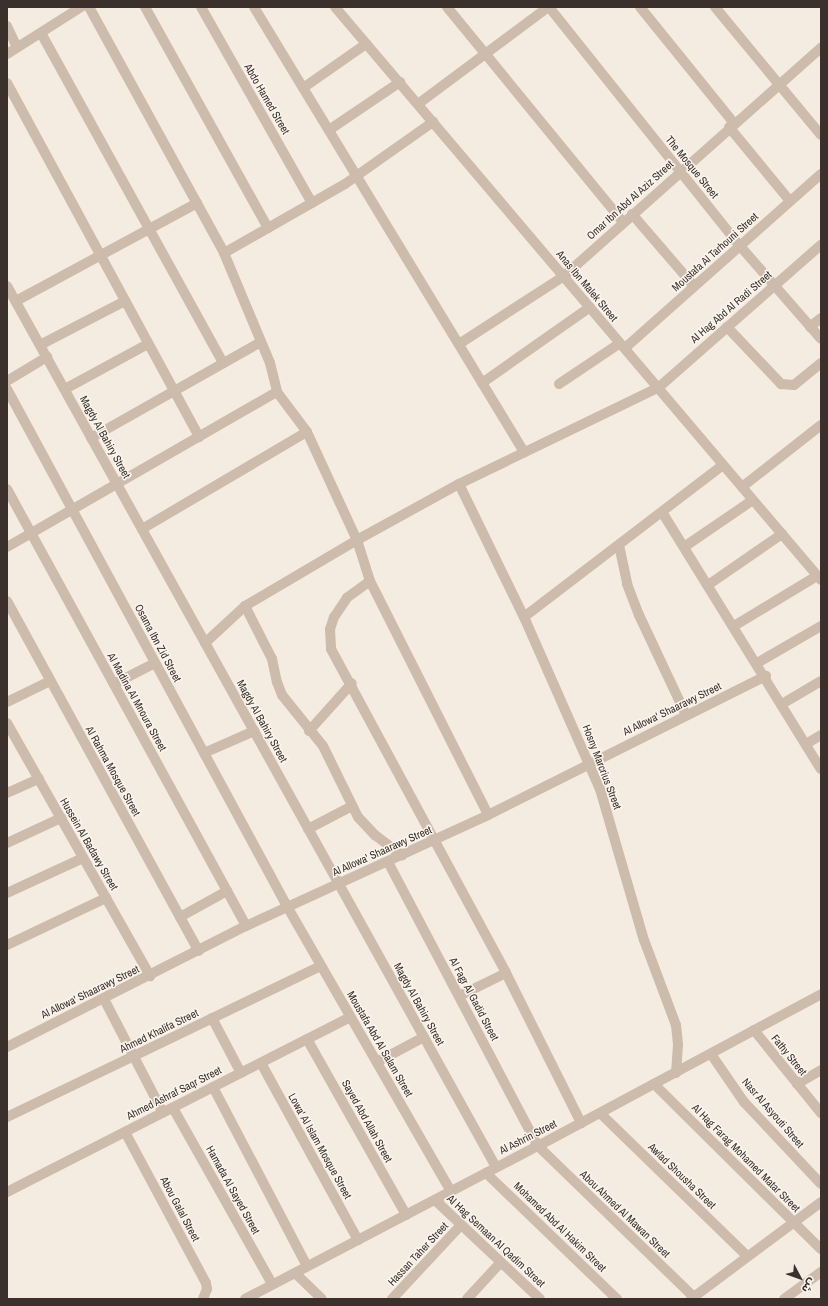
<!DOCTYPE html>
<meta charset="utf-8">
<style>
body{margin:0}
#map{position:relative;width:828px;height:1306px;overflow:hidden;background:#f4ebe1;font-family:"Archivo Narrow","Noto Sans Arabic",sans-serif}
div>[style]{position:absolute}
.minor>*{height:10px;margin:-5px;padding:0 5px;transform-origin:5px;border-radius:5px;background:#cdbbac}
span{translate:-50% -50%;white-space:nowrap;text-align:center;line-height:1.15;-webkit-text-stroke:3px #fbf5ee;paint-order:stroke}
.street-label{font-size:11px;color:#3b302b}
.frame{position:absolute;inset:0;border:8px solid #3b302b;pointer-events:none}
.north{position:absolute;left:780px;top:1258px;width:40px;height:40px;-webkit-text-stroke:3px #fbf5ee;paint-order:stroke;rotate:131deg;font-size:11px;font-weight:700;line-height:16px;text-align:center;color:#3b302b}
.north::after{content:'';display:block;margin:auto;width:14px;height:18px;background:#3b302b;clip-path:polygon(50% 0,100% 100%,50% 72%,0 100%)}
</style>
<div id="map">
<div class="minor">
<i style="left:89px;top:7px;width:281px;rotate:61.2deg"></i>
<i style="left:224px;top:253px;width:119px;rotate:67.3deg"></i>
<i style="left:270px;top:363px;width:30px;rotate:76deg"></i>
<i style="left:277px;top:392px;width:50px;rotate:53.1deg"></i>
<i style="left:307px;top:432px;width:119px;rotate:65.2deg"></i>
<i style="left:357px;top:540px;width:43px;rotate:72.4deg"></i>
<i style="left:370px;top:581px;width:262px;rotate:63.2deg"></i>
<i style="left:145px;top:7px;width:253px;rotate:60.9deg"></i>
<i style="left:201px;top:7px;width:225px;rotate:60.5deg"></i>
<i style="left:254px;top:7px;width:521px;rotate:58.75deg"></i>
<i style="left:335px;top:7px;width:751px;rotate:49.7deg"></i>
<i style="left:447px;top:7px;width:278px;rotate:50.7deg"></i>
<i style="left:549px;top:7px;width:306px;rotate:51.4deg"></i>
<i style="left:740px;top:246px;width:123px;rotate:48.9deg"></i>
<i style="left:640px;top:7px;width:149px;rotate:51deg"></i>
<i style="left:715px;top:7px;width:166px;rotate:50.4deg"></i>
<i style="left:7px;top:26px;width:23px;rotate:65deg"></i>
<i style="left:41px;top:33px;width:377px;rotate:61.1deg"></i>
<i style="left:7px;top:54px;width:88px;rotate:-32.4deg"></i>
<i style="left:7px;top:83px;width:403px;rotate:61.5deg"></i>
<i style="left:303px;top:88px;width:77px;rotate:-34.9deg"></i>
<i style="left:418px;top:104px;width:162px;rotate:-36.7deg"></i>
<i style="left:729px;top:127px;width:96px;rotate:50.5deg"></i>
<i style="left:329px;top:130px;width:86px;rotate:-34.1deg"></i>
<i style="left:632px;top:214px;width:95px;rotate:49.3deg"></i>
<i style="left:224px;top:253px;width:139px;rotate:-29.7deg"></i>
<i style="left:345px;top:184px;width:108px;rotate:-35.2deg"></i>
<i style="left:7px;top:286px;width:1008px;rotate:60.97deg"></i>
<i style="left:16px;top:301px;width:206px;rotate:-28.4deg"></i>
<i style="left:727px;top:327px;width:79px;rotate:46.5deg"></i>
<i style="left:781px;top:384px;width:13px;rotate:4deg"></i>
<i style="left:794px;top:385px;width:35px;rotate:-39deg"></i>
<i style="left:810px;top:327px;width:14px;rotate:-39deg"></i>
<i style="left:459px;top:344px;width:125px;rotate:-32.9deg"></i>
<i style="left:564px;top:276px;width:344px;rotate:-41.6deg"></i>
<i style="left:40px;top:345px;width:96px;rotate:-27.4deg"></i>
<i style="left:625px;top:348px;width:262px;rotate:-41.6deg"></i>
<i style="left:7px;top:381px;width:47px;rotate:-31deg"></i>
<i style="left:482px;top:383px;width:132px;rotate:-35.1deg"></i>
<i style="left:559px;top:384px;width:73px;rotate:-33.9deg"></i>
<i style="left:7px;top:389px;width:590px;rotate:61.57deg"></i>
<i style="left:288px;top:908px;width:327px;rotate:60.1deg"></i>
<i style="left:65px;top:389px;width:94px;rotate:-28.5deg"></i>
<i style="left:91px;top:438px;width:195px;rotate:-29.5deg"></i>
<i style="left:459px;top:484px;width:148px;rotate:64deg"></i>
<i style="left:524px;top:617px;width:188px;rotate:66.2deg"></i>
<i style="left:600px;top:789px;width:157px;rotate:73.8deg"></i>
<i style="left:644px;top:940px;width:91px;rotate:69.4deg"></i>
<i style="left:676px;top:1025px;width:20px;rotate:84deg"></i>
<i style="left:678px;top:1045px;width:28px;rotate:94deg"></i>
<i style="left:742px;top:487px;width:100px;rotate:-38.1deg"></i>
<i style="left:7px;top:489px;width:498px;rotate:61.3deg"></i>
<i style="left:662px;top:512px;width:302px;rotate:58.3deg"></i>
<i style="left:142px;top:529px;width:191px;rotate:-30.5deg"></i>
<i style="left:619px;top:545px;width:40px;rotate:78deg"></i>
<i style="left:627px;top:584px;width:33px;rotate:69deg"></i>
<i style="left:639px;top:615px;width:110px;rotate:64.8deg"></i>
<i style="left:7px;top:547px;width:311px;rotate:-29.9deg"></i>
<i style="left:684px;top:547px;width:83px;rotate:-34.3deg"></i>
<i style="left:370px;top:581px;width:29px;rotate:144deg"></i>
<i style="left:347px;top:598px;width:23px;rotate:124deg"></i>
<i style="left:334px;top:617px;width:13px;rotate:108deg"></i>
<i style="left:330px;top:629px;width:20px;rotate:87deg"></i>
<i style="left:331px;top:649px;width:368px;rotate:61.6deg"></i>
<i style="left:506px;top:973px;width:168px;rotate:63.4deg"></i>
<i style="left:708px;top:585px;width:90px;rotate:-34.6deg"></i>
<i style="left:7px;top:601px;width:399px;rotate:61.3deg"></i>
<i style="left:245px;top:606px;width:59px;rotate:63deg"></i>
<i style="left:272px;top:659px;width:24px;rotate:78deg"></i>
<i style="left:277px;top:682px;width:14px;rotate:69deg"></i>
<i style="left:282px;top:695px;width:65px;rotate:51.2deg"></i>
<i style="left:323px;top:746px;width:79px;rotate:63.8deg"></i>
<i style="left:358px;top:817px;width:25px;rotate:47deg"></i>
<i style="left:375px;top:835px;width:34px;rotate:37deg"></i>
<i style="left:524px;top:617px;width:250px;rotate:-37.4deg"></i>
<i style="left:734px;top:626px;width:97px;rotate:-31.1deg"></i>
<i style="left:205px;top:643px;width:54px;rotate:-42.8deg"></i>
<i style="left:245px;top:606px;width:130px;rotate:-30.5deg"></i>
<i style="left:357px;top:540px;width:116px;rotate:-28.8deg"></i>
<i style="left:459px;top:484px;width:221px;rotate:-25.8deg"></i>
<i style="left:658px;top:388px;width:217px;rotate:-41.3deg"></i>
<i style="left:757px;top:663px;width:74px;rotate:-30deg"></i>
<i style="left:114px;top:684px;width:46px;rotate:-27.1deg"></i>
<i style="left:7px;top:702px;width:48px;rotate:-26deg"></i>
<i style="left:782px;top:704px;width:45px;rotate:-30.5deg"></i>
<i style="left:7px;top:723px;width:291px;rotate:60.5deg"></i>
<i style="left:309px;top:731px;width:64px;rotate:-48.1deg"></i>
<i style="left:806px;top:744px;width:17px;rotate:-31deg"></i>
<i style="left:204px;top:753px;width:55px;rotate:-23.7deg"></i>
<i style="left:7px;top:793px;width:35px;rotate:-24deg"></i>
<i style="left:308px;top:829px;width:50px;rotate:-27.6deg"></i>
<i style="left:7px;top:843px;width:60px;rotate:-24.8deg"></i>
<i style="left:388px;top:862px;width:321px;rotate:62.2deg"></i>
<i style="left:538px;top:1146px;width:220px;rotate:44.1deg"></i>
<i style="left:7px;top:893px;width:84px;rotate:-24.7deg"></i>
<i style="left:180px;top:917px;width:54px;rotate:-29deg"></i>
<i style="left:7px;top:945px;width:110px;rotate:-25.4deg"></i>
<i style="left:459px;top:996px;width:52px;rotate:-26.1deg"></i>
<i style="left:104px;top:999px;width:128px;rotate:62.6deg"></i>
<i style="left:212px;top:1018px;width:62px;rotate:62.2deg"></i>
<i style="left:754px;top:1030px;width:107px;rotate:51.1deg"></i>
<i style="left:307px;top:1039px;width:202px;rotate:60.6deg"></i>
<i style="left:7px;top:1047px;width:268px;rotate:-26.9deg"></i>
<i style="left:246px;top:926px;width:266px;rotate:-24.6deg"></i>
<i style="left:488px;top:815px;width:311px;rotate:-26.6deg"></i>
<i style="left:711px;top:1054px;width:58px;rotate:55.5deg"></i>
<i style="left:744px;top:1102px;width:112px;rotate:46.8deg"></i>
<i style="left:377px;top:1062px;width:53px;rotate:-28deg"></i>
<i style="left:261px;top:1063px;width:202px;rotate:61.3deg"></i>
<i style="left:654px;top:1084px;width:235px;rotate:44.7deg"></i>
<i style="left:797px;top:1084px;width:28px;rotate:-30deg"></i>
<i style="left:213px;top:1087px;width:202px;rotate:62.3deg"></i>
<i style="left:173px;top:1108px;width:202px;rotate:60.6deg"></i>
<i style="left:600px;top:1113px;width:205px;rotate:44.2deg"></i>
<i style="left:7px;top:1117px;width:348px;rotate:-25.7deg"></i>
<i style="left:125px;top:1132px;width:171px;rotate:61.8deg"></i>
<i style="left:206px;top:1283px;width:6px;rotate:81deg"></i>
<i style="left:207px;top:1289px;width:11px;rotate:112deg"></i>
<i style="left:486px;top:1173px;width:182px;rotate:43.9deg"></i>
<i style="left:7px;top:1192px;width:385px;rotate:-27deg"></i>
<i style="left:435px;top:1200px;width:144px;rotate:43.3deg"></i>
<i style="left:295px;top:1273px;width:37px;rotate:44deg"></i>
<i style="left:245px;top:1299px;width:331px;rotate:-27.6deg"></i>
<i style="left:538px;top:1146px;width:321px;rotate:-28.2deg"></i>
<i style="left:392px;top:1299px;width:101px;rotate:-47deg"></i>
<i style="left:467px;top:1299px;width:50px;rotate:-47.4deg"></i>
<i style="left:691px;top:1299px;width:162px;rotate:-36.7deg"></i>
<i style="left:784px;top:1299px;width:46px;rotate:-36.1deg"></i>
</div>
<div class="street-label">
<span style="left:267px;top:99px;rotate:60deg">Abdo Hamed Street</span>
<span style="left:692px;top:167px;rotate:51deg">The Mosque Street</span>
<span style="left:630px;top:200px;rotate:-42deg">Omar Ibn Abd Al Aziz Street</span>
<span style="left:715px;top:252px;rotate:-42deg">Moustafa Al Tarhouni Street</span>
<span style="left:587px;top:286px;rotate:50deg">Anas Ibn Malek Street</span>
<span style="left:731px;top:307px;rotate:-41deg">Al Hag Abd Al Radi Street</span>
<span style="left:105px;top:437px;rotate:61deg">Magdy Al Bahiry Street</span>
<span style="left:158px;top:643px;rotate:62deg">Osama Ibn Zid Street</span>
<span style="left:137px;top:702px;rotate:61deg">Al Madina Al Mnoura Street</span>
<span style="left:672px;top:709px;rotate:-26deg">Al Allowa' Shaarawy Street</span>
<span style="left:262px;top:721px;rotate:61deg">Magdy Al Bahiry Street</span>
<span style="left:602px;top:767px;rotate:69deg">Hosny Marcrius Street</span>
<span style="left:113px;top:771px;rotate:61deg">Al Rahma Mosque Street</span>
<span style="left:89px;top:844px;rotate:60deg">Hussein Al Badawy Street</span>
<span style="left:382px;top:851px;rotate:-24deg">Al Allowa' Shaarawy Street</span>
<span style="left:90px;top:992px;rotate:-26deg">Al Allowa' Shaarawy Street</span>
<span style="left:474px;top:999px;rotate:62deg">Al Fagr Al Gadid Street</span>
<span style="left:419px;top:1004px;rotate:61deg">Magdy Al Bahiry Street</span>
<span style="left:159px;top:1031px;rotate:-26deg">Ahmed Khalifa Street</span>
<span style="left:380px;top:1044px;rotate:60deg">Moustafa Abd Al Salam Street</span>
<span style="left:789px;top:1055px;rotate:51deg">Fathy Street</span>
<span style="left:174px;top:1093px;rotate:-27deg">Ahmed Ashraf Saqr Street</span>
<span style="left:773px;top:1113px;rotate:49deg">Nasr Al Asyouti Street</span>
<span style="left:367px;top:1121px;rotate:61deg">Sayed Abd Allah Street</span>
<span style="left:528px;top:1137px;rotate:-27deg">Al Ashrin Street</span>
<span style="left:320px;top:1146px;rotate:61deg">Lowa' Al Islam Mosque Street</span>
<span style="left:746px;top:1158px;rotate:45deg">Al Hag Farag Mohamed Matar Street</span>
<span style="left:682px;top:1176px;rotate:44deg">Awlad Shousha Street</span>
<span style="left:233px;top:1190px;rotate:61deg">Hamada Al Sayed Street</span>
<span style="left:180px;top:1209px;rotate:62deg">Abou Galal Street</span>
<span style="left:625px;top:1214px;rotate:44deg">Abou Ahmed Al Mawan Street</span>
<span style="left:560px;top:1227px;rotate:44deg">Mohamed Abd Al Hakim Street</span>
<span style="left:496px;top:1241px;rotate:43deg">Al Hag Semaan Al Qadim Street</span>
<span style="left:418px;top:1254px;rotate:-47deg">Hassan Taher Street</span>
</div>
<div class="frame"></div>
<div class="north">ش</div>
</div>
